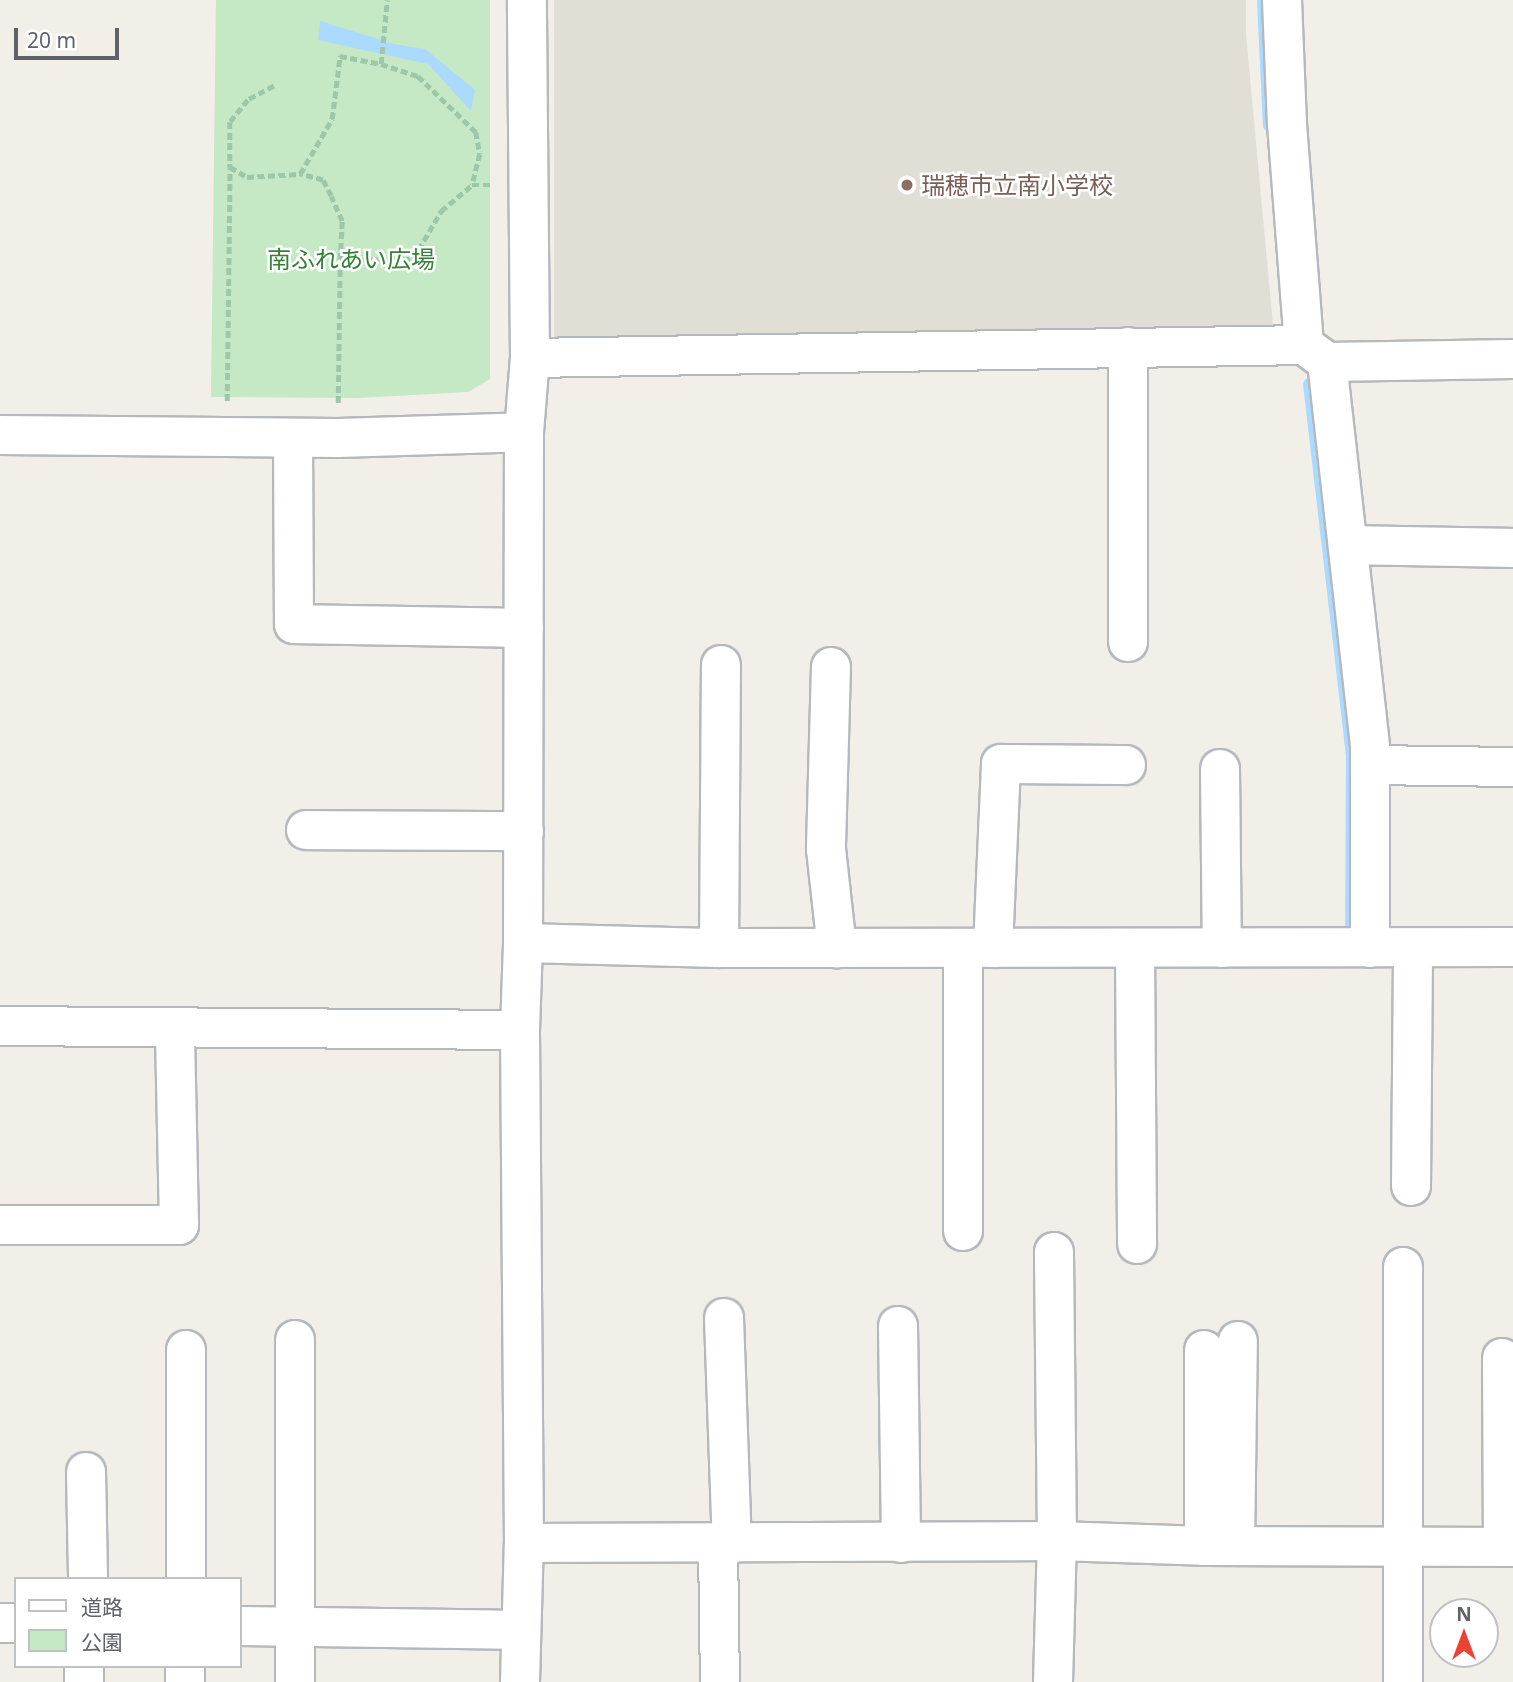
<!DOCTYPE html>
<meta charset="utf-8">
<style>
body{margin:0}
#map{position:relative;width:1513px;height:1682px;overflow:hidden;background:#f1efe8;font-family:"Noto Sans","Noto Sans JP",sans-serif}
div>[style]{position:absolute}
.education>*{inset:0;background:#e1ded6}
.green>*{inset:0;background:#c5e8c5}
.water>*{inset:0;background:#aadaff}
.stream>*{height:10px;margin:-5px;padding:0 5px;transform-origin:5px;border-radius:5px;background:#aadaff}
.path>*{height:4.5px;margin-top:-2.25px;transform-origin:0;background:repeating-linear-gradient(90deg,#9cc7a9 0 7px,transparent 0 10.5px)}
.roads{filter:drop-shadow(2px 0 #b5b8bc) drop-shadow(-2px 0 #b5b8bc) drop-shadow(0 2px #b5b8bc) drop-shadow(0 -2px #b5b8bc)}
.minor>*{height:38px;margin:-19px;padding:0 19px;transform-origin:19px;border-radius:19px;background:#fff}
.tertiary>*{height:38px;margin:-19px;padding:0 19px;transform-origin:19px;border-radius:19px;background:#fff}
.dots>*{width:19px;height:19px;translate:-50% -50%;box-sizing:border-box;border:4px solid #fff;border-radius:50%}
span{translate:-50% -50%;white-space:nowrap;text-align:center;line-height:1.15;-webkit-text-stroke:5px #fff;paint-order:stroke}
.education-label{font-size:24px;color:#785e54}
.left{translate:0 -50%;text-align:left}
.park-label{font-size:24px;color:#348238}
.legend{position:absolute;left:14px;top:1577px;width:228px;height:91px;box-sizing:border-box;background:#fff;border:2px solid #bfc1c3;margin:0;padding:9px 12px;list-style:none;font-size:21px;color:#5f6368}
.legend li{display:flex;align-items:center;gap:14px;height:35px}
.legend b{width:35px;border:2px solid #bfc1c3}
.north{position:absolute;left:1429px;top:1598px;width:70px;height:70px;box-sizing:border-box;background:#fff;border:2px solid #bfc1c3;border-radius:50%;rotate:0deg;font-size:19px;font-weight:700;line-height:28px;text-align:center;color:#5f6368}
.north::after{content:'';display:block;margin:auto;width:24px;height:32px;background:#ea4335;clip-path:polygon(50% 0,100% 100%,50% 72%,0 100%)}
.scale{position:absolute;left:14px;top:28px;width:105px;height:32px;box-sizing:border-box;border:4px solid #5f6368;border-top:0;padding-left:9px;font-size:21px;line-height:24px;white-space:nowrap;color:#5f6368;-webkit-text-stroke:5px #fff;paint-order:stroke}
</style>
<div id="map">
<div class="education">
<i style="clip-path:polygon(554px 0,1246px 0,1246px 34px,1274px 336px,554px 344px)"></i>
</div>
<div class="green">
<i style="clip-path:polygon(216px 0,490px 0,490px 379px,468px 392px,358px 398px,211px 397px)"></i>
</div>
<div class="water">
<i style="clip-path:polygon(320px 21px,394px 44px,425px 49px,475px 90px,471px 111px,428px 64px,318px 40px)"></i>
</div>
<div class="stream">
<i style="left:1262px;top:0;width:126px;rotate:87.3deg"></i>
<i style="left:1308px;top:384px;width:373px;rotate:83.4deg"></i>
<i style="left:1351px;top:755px;width:180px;rotate:90.3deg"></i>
</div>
<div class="path">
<i style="left:381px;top:64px;width:39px;rotate:18deg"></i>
<i style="left:418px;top:76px;width:81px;rotate:44deg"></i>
<i style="left:476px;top:132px;width:22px;rotate:80deg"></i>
<i style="left:480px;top:154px;width:32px;rotate:104deg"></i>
<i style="left:274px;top:86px;width:30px;rotate:152deg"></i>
<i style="left:248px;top:100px;width:28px;rotate:129deg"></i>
<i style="left:230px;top:122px;width:45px;rotate:90deg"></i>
<i style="left:230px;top:167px;width:20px;rotate:30deg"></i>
<i style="left:247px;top:177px;width:53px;rotate:-3.2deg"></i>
<i style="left:340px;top:260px;width:39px;rotate:-87deg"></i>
<i style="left:342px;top:221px;width:27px;rotate:-114deg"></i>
<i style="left:331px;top:196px;width:18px;rotate:-117deg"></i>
<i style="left:323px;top:180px;width:24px;rotate:-165deg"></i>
<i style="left:300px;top:174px;width:64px;rotate:-59.8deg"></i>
<i style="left:332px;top:119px;width:64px;rotate:-82.8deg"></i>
<i style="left:340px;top:56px;width:42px;rotate:11deg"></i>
<i style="left:381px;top:64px;width:64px;rotate:-84.6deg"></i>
<i style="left:227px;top:401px;width:234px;rotate:-89.3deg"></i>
<i style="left:338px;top:403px;width:143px;rotate:-89.2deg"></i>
<i style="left:340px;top:260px;width:73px;rotate:-0.8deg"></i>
<i style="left:413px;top:259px;width:56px;rotate:-59.7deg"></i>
<i style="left:441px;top:211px;width:40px;rotate:-40deg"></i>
<i style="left:472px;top:185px;width:20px"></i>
</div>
<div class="roads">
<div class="minor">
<i style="left:1282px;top:0;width:124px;rotate:87.7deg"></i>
<i style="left:1287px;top:124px;width:222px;rotate:85.6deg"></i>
<i style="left:1128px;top:347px;width:295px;rotate:90deg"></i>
<i style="left:530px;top:358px;width:774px;rotate:-0.96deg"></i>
<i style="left:1304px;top:345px;width:29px;rotate:36deg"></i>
<i style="left:1327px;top:362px;width:186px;rotate:-0.9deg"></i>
<i style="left:1327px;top:362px;width:387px;rotate:83.6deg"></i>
<i style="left:1370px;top:747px;width:201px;rotate:90deg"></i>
<i style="left:293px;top:438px;width:186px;rotate:89.7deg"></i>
<i style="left:294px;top:624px;width:230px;rotate:1deg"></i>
<i style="left:1348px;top:545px;width:165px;rotate:1deg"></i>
<i style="left:831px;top:667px;width:182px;rotate:91.6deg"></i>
<i style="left:826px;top:849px;width:100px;rotate:83.7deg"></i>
<i style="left:1370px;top:765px;width:143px;rotate:0.8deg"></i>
<i style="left:1220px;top:769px;width:179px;rotate:89.4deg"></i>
<i style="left:306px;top:830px;width:218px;rotate:0.3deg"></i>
<i style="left:523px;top:943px;width:196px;rotate:1.5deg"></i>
<i style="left:719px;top:948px;width:794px;rotate:-0.07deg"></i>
<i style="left:719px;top:948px;width:283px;rotate:-89.6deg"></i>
<i style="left:963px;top:948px;width:283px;rotate:90deg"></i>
<i style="left:993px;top:948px;width:184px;rotate:-87.5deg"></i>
<i style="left:1001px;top:764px;width:125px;rotate:0.5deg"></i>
<i style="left:1135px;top:948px;width:296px;rotate:89.6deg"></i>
<i style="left:0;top:1026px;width:520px;rotate:0.44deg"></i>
<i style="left:1411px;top:1186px;width:238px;rotate:-89.5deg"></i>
<i style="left:0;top:1225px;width:179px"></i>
<i style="left:179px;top:1225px;width:197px;rotate:-91.2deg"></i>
<i style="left:1403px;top:1267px;width:415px;rotate:90deg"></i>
<i style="left:724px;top:1318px;width:226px;rotate:88deg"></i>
<i style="left:898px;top:1326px;width:217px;rotate:89.2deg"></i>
<i style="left:295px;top:1340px;width:342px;rotate:90deg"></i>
<i style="left:1204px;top:1350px;width:196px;rotate:90deg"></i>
<i style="left:1502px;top:1358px;width:189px;rotate:89.7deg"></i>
<i style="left:86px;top:1472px;width:107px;rotate:88.9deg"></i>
<i style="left:524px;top:1543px;width:533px;rotate:-0.21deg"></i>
<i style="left:1057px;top:1541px;width:147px;rotate:1.9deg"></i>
<i style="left:1204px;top:1546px;width:309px;rotate:0.2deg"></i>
<i style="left:718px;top:1544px;width:138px;rotate:89.2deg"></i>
<i style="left:1235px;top:1546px;width:205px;rotate:-89.2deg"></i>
<i style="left:186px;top:1579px;width:229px;rotate:-90deg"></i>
<i style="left:0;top:1623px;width:16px"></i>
<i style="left:240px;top:1626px;width:281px;rotate:0.8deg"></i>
<i style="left:84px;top:1682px;width:16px;rotate:-90deg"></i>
<i style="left:185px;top:1682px;width:16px;rotate:-90deg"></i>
<i style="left:520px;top:1682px;width:139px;rotate:-88.4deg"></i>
<i style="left:524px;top:1543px;width:513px;rotate:-90.45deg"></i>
<i style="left:520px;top:1030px;width:87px;rotate:-88deg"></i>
<i style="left:523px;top:943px;width:511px;rotate:-89.89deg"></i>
<i style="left:524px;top:432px;width:74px;rotate:-85.4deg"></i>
<i style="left:530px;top:358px;width:358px;rotate:-90.5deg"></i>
<i style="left:1053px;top:1682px;width:141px;rotate:-88.4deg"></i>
<i style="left:1057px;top:1541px;width:289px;rotate:-90.6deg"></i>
</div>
<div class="tertiary">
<i style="left:0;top:435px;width:338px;rotate:0.5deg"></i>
<i style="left:338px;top:438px;width:186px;rotate:-1.8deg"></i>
</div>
</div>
<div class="dots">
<i style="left:907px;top:185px;background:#8d6e63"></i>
</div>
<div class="education-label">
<span class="left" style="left:921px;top:185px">瑞穂市立南小学校</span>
</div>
<div class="park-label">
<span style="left:351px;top:259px">南ふれあい広場</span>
</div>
<ul class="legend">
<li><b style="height:9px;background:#fff"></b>道路</li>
<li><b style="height:19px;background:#c5e8c5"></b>公園</li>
</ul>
<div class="north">N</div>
<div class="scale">20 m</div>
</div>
